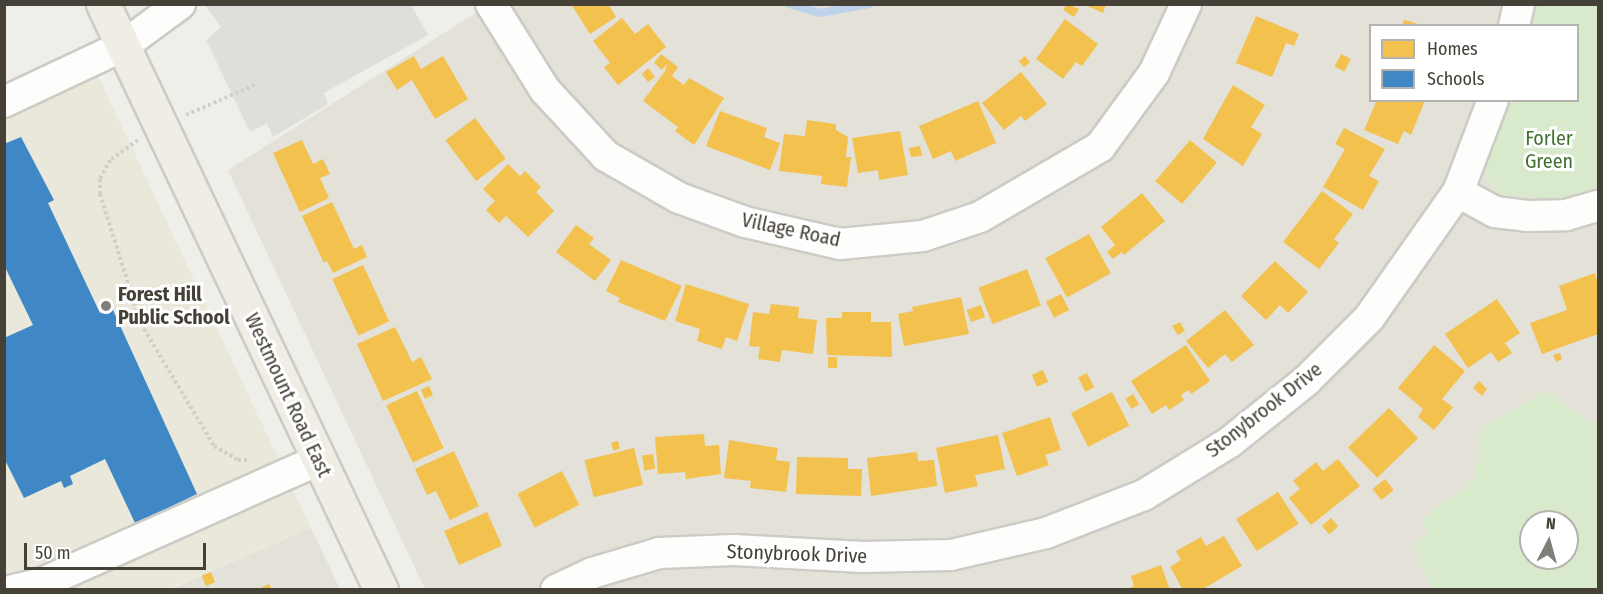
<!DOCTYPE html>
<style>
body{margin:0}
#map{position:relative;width:1603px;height:594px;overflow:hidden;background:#efefea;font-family:"Fira Sans Condensed",sans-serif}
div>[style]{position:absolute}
.residential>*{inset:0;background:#e3e1d8}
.education>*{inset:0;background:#e9e8da}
.green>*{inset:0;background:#d9e9cc}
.parking>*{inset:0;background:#dfdeda}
.homes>*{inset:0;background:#f2c14e;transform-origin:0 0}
.schools>*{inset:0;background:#3f88c5}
.stream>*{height:8px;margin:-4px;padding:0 4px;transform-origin:4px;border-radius:4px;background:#bdd2eb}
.path>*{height:4px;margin-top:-2px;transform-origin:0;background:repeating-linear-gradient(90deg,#d1cfcb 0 3px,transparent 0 6px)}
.roads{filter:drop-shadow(2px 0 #cccbc6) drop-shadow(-2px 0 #cccbc6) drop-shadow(0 2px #cccbc6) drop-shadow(0 -2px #cccbc6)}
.minor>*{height:30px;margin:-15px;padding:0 15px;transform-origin:15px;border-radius:15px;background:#fdfdfc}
.major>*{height:33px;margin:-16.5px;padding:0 16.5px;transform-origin:16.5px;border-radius:16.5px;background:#f0eee4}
.dots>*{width:16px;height:16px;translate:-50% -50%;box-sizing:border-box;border:3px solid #fff;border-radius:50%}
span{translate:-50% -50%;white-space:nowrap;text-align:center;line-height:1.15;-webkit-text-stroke:6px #fff;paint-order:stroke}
.park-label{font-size:20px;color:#3f722e}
.street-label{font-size:20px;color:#454137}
.poi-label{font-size:20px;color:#454137;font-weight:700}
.left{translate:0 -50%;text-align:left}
.frame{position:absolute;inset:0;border:6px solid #454137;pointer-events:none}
.legend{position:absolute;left:1369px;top:24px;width:210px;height:78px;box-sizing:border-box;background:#fff;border:2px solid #b5b3af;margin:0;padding:8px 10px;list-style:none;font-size:18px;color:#454137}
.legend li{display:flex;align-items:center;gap:12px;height:30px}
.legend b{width:30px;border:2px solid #b5b3af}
.north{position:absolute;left:1519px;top:510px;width:60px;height:60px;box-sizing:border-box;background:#fff;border:2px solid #b5b3af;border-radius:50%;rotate:6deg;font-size:16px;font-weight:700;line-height:24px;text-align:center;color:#454137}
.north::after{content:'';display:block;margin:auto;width:21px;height:27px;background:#807e76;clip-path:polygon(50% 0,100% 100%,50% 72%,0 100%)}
.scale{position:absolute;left:24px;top:543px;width:182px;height:27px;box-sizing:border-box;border:3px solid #454137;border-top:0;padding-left:8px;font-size:18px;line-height:21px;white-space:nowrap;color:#454137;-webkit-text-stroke:4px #fff;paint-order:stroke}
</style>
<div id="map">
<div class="residential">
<i style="clip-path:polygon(evenodd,488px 5px,1598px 5px,1598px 422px,1536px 452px,1414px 546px,1432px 589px,425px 589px,228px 170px,488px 5px,1370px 26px,1578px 26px,1578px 100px,1370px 100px,1370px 26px)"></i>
<i style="clip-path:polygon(311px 528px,340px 589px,168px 590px)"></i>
</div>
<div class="education">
<i style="clip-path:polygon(84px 46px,311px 528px,168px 589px,5px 590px,5px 84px)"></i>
</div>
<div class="green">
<i style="clip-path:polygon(1534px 5px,1598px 5px,1598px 188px,1554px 199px,1498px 195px,1487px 178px,1485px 164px,1507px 101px,1578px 100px,1578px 26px,1529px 25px)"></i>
<i style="clip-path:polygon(evenodd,1546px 390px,1586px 420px,1598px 422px,1598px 589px,1432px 589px,1413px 546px,1428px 535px,1422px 519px,1474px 481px,1482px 427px,1546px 390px,1531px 522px,1567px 522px,1567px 558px,1531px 558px,1531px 522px)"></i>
</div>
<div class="parking">
<i style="clip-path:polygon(205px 5px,411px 5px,428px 35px,324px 93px,328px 104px,273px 137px,267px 123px,250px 132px,206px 40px,221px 27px)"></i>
</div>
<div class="homes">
<i style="clip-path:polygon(571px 4px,608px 4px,616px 17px,590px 34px)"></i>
<i style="clip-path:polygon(1067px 4px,1079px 9px,1074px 17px,1063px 10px)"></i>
<i style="clip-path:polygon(1083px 4px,1106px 4px,1103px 13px)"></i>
<i style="clip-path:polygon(1256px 16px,1299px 34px,1294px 46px,1286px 43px,1272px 77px,1236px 63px)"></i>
<i style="clip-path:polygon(622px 18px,635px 34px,648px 24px,666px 47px,618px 85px,604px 67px,610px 63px,593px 41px)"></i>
<i style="clip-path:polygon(1065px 19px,1098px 44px,1082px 66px,1076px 62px,1063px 79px,1036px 59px)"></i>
<i style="clip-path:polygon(1404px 20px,1422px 25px,1422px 26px,1402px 26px)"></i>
<i style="clip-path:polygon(661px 54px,678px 67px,672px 76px,684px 85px,689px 78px,724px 98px,694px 145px,675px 131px,678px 127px,643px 101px,665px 71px,667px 64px,662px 70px,654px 63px)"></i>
<i style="left:1341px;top:54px;width:11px;height:14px;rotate:27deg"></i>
<i style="clip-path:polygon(414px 56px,421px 69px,443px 56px,468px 99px,435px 119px,412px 80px,397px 90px,386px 72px)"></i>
<i style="left:1025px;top:56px;width:8px;height:8px;rotate:50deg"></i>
<i style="clip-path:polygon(648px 68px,655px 77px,648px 82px,642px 74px)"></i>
<i style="clip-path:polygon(1021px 72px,1047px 104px,1025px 121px,1021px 116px,1004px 130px,982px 103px)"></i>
<i style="clip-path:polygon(1233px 85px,1265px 105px,1251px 127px,1262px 134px,1243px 166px,1203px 139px)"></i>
<i style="clip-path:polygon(1377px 100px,1425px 100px,1411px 135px,1404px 131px,1398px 144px,1364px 130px)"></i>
<i style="clip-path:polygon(978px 101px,996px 143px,955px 161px,951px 151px,933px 159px,919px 126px)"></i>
<i style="clip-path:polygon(720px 111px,767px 128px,764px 137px,780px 143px,770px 170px,706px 146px)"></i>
<i style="left:475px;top:118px;width:51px;height:37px;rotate:53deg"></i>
<i style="clip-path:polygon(807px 120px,836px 124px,836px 130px,848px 137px,846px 157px,851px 157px,847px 187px,821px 184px,822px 176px,779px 171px,784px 134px,805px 136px)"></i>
<i style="clip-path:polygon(1344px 128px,1385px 149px,1369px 176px,1379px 181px,1363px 210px,1323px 187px,1345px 149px,1335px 144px)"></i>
<i style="clip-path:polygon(900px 131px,908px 175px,879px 180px,878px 170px,858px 173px,852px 138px)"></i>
<i style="clip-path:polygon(302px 140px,313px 164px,323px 159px,330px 174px,320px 178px,329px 198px,300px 212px,273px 153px)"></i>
<i style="left:1190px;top:140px;width:35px;height:54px;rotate:40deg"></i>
<i style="clip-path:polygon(920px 146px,922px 156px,911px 157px,909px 148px)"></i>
<i style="clip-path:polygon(508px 164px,520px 176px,525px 171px,541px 187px,536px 192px,554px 211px,528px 237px,506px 216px,499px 223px,486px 210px,495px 201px,483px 189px)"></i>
<i style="clip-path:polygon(1322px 191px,1353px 214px,1334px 239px,1339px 243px,1319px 269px,1283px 242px)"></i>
<i style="clip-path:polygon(1142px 193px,1165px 221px,1124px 255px,1122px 252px,1113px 259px,1107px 252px,1115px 245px,1101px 227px)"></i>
<i style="clip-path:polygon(332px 202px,354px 249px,362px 245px,367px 257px,333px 273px,327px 261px,324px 263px,302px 216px)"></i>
<i style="clip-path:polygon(576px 225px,594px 238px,589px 244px,611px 260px,595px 281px,556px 252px)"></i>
<i style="left:1089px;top:234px;width:45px;height:50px;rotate:61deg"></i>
<i style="clip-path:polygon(621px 260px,682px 286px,665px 321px,618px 302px,620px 298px,606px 291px)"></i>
<i style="clip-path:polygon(1275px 261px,1308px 292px,1288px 313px,1280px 305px,1266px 320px,1241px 296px)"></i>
<i style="left:363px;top:265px;width:62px;height:34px;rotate:65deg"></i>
<i style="left:1027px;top:269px;width:39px;height:52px;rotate:69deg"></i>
<i style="clip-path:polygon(1595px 273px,1598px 284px,1598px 334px,1542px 354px,1530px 323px,1567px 310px,1559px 286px)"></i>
<i style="clip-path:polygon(686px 284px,749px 304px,737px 341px,726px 337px,722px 349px,697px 341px,700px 329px,675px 321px)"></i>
<i style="left:1061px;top:294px;width:18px;height:17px;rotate:63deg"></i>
<i style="clip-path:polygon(961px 297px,969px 334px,904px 346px,898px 314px,913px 311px,912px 307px)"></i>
<i style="clip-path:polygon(1497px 299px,1520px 333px,1505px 343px,1512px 353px,1498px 362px,1491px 352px,1468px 368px,1445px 334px)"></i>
<i style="clip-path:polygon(771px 304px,799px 307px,798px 318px,817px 320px,813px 354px,782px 350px,780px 362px,758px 359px,760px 347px,749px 346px,753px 312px,769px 314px)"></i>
<i style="left:981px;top:305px;width:13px;height:15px;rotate:72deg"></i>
<i style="clip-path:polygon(1225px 310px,1254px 345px,1232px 362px,1225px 354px,1208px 368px,1186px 341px)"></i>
<i style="clip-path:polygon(842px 312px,871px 312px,871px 322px,891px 322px,892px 357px,827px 355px,826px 318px,842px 318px)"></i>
<i style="clip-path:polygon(1180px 322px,1185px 331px,1178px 335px,1172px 326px)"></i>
<i style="clip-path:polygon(395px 327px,412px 362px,421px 357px,432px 379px,383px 401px,357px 344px)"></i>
<i style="clip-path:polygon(1186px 345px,1210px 381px,1191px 394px,1188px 390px,1181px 395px,1184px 400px,1169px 410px,1166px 405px,1152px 414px,1131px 381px)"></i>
<i style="clip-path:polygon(1434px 345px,1465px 371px,1442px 399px,1453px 407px,1434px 430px,1418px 417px,1423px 409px,1398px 388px)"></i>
<i style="clip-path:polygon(1560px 353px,1562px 359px,1556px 362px,1553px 355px)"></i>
<i style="left:828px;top:357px;width:9px;height:11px"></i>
<i style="left:1043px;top:370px;width:13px;height:12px;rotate:67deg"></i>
<i style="left:1087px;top:373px;width:16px;height:10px;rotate:63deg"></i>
<i style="clip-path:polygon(1479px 381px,1487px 389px,1482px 396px,1473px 388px)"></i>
<i style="left:429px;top:386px;width:10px;height:9px;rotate:66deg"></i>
<i style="left:417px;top:391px;width:63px;height:34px;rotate:65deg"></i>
<i style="left:1112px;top:392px;width:38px;height:46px;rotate:63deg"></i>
<i style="left:1133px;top:394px;width:12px;height:9px;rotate:59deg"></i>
<i style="left:1389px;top:408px;width:42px;height:57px;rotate:46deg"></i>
<i style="clip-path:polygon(1050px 417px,1061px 450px,1045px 455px,1049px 465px,1017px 476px,1002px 433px)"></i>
<i style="clip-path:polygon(704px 434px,705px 446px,719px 445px,721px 474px,686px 479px,685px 472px,658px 474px,655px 437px)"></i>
<i style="clip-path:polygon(998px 435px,1005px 469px,975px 475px,978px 486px,945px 493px,936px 448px)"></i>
<i style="clip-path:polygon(729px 440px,778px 448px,776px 460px,790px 462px,786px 492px,750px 488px,751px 481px,724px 478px)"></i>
<i style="left:618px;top:441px;width:8px;height:7px;rotate:76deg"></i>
<i style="left:634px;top:448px;width:38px;height:51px;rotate:76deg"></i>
<i style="clip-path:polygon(454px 451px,479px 506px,450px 520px,436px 491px,427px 495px,415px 469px)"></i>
<i style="clip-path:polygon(917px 452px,918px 461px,934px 460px,937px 486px,871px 496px,867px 458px)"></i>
<i style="left:653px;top:454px;width:15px;height:11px;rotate:82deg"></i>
<i style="clip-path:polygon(797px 457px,848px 458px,848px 469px,862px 469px,861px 496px,796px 494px)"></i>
<i style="clip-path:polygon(1338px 459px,1360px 486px,1311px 525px,1289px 498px,1300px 489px,1293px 481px,1316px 462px,1323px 471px)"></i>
<i style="left:562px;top:471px;width:38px;height:50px;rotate:63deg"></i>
<i style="left:1385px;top:479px;width:14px;height:16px;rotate:51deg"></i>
<i style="left:1278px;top:492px;width:38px;height:50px;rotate:57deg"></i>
<i style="left:487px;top:512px;width:37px;height:47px;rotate:66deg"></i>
<i style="left:1331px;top:518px;width:11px;height:12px;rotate:49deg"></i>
<i style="clip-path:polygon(1224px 536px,1242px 566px,1201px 590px,1183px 590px,1170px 567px,1181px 560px,1176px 551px,1201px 537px,1206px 546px)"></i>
<i style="clip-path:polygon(1161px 565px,1170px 590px,1125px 590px,1134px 586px,1131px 576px)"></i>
<i style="left:211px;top:572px;width:11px;height:10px;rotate:68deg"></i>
<i style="clip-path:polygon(269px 584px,272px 590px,257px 590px)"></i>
</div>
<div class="schools">
<i style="clip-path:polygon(21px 137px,54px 200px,48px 203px,100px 313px,112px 308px,197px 494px,170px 507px,172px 511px,164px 515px,162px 511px,135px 523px,105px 459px,70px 476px,73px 484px,64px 488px,61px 481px,24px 498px,4px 458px,4px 338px,33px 325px,4px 265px,4px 144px)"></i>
</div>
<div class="stream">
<i style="left:789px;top:4px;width:32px;rotate:16deg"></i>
<i style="left:820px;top:13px;width:50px;rotate:-10.4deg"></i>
</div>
<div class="path">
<i style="left:186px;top:115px;width:77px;rotate:-23.6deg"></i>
<i style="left:138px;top:140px;width:34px;rotate:144deg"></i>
<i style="left:110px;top:160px;width:21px;rotate:118deg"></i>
<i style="left:100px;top:179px;width:15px;rotate:90deg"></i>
<i style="left:100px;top:194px;width:136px;rotate:72.5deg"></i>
<i style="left:141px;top:324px;width:142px;rotate:59.1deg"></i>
<i style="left:214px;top:446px;width:28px;rotate:30deg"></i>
<i style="left:238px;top:460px;width:11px"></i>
</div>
<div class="roads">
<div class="minor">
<i style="left:491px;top:4px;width:102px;rotate:57.9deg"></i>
<i style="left:545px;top:90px;width:90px;rotate:47.3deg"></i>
<i style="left:606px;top:156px;width:84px;rotate:29.9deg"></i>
<i style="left:679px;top:198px;width:70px;rotate:20deg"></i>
<i style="left:745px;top:222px;width:98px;rotate:13deg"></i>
<i style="left:840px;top:244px;width:83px;rotate:-5.5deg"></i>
<i style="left:923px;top:236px;width:60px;rotate:-18.4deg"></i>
<i style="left:980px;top:217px;width:139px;rotate:-30.3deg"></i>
<i style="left:1100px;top:147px;width:92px;rotate:-53.9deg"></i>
<i style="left:1154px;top:73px;width:76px;rotate:-65.1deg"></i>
<i style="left:1514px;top:26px;width:23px;rotate:-77deg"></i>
<i style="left:4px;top:102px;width:132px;rotate:-25.2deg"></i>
<i style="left:123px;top:46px;width:71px;rotate:-36.4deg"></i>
<i style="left:1458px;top:192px;width:42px;rotate:28.4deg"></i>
<i style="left:1495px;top:212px;width:32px;rotate:7deg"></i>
<i style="left:1527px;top:216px;width:39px;rotate:-1deg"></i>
<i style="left:1566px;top:215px;width:33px;rotate:-16deg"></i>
<i style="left:13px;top:590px;width:28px;rotate:-13deg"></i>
<i style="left:40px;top:584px;width:305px;rotate:-24deg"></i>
<i style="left:556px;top:590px;width:40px;rotate:-25deg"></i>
<i style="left:592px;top:573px;width:70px;rotate:-16.6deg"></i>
<i style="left:659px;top:553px;width:75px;rotate:-2.3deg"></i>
<i style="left:734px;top:550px;width:129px;rotate:3.1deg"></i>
<i style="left:863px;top:557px;width:88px;rotate:-1.3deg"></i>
<i style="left:951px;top:555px;width:98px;rotate:-13deg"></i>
<i style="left:1046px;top:533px;width:105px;rotate:-21.2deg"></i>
<i style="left:1144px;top:495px;width:101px;rotate:-31.6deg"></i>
<i style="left:1230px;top:442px;width:99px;rotate:-38.8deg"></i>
<i style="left:1307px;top:380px;width:88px;rotate:-45deg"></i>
<i style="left:1369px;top:318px;width:154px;rotate:-54.8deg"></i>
<i style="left:1458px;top:192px;width:98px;rotate:-69.2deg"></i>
</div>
<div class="major">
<i style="left:103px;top:4px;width:649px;rotate:64.62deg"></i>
</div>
</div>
<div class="dots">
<i style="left:106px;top:306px;background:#807e76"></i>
</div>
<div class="park-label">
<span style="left:1549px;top:150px">Forler<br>Green</span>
</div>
<div class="street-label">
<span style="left:791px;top:230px;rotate:12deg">Village Road</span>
<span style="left:288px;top:395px;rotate:65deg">Westmount Road East</span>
<span style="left:1264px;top:410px;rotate:-38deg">Stonybrook Drive</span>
<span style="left:797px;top:554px;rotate:2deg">Stonybrook Drive</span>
</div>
<div class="poi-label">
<span class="left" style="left:118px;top:306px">Forest Hill<br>Public School</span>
</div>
<div class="frame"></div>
<ul class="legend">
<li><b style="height:16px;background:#f2c14e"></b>Homes</li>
<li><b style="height:16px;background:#3f88c5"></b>Schools</li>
</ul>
<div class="north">N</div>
<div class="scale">50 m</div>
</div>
